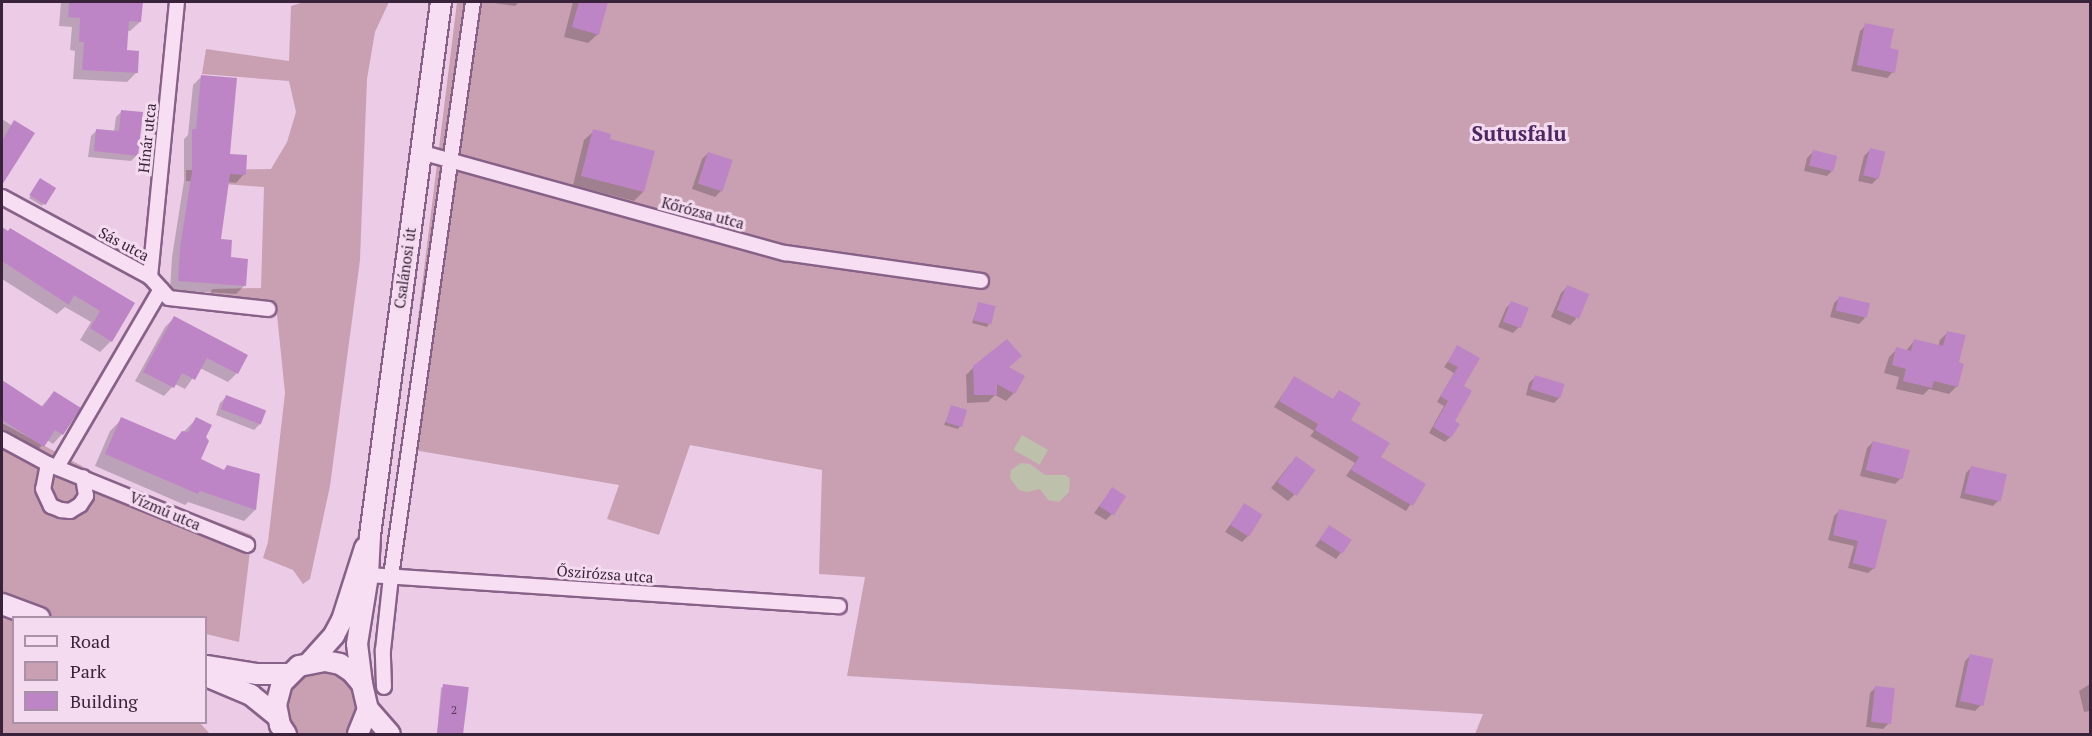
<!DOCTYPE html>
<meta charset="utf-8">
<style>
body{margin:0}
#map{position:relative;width:2092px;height:736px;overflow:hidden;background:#eccbe7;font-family:"PT Serif",serif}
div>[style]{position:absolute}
.green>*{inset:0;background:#c9a0b2}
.water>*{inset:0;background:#bdc1ab;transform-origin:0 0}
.shadow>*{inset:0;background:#0003}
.building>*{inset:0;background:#be85c6;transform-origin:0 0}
.roads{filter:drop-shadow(2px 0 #876188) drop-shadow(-2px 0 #876188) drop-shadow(0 2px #876188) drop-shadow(0 -2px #876188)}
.street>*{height:14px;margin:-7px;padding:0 7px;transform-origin:7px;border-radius:7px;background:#f7def3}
.secondary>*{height:20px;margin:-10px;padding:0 10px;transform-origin:10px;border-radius:10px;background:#f7def3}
span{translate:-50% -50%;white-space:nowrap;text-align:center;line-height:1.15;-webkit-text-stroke:6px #f4dbef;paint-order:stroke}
.number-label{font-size:12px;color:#5a3c5d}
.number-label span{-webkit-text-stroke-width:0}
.street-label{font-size:15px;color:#38233a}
.district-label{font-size:21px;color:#4e2663;font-weight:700}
.frame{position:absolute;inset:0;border:3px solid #38233a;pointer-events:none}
.legend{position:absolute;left:12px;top:616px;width:195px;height:108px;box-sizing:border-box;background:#f4dbef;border:2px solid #a991a7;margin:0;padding:8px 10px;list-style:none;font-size:18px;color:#38233a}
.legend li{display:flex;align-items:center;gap:12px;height:30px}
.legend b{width:30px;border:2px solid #a991a7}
</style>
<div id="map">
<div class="green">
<i style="clip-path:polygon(304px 2px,389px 2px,375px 32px,367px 79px,360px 260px,330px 486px,310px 579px,303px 584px,293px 570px,263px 558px,268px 542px,285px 393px,276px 305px,209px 298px,212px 289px,261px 288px,264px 187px,186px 181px,186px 170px,271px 169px,287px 142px,296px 112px,289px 81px,202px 74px,206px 49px,289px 61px,291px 6px)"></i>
<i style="clip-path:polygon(457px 2px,2090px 2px,2090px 734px,1475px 734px,1483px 714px,847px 676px,865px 577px,819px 574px,822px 470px,690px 445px,659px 535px,607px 519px,619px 485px,402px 448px)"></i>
<i style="clip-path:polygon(2px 423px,117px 485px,252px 535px,239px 642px,206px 634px,206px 618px,14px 618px,14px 722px,200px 723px,210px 734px,2px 734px)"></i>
<i style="clip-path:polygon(326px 672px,344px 680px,356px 697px,356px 717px,352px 727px,345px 734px,298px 734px,287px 719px,286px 708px,291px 689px,306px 676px)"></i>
</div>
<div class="water">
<i style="left:1022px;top:435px;width:30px;height:17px;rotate:30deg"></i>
<i style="clip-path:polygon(1021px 463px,1030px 464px,1045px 475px,1065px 475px,1070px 478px,1069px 492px,1059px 502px,1048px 500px,1040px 489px,1027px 492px,1019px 490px,1010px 478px,1011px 470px)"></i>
</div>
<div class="shadow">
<i style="clip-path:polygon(61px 2px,141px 2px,140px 22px,130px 31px,127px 31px,126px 52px,136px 73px,127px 82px,73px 79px,75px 51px,70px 50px,72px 27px,59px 26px)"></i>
<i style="clip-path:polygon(487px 2px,519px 2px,515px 6px)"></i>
<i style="clip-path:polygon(573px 2px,606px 2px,598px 34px,588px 43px,564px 37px)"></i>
<i style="clip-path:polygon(1866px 25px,1888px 49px,1893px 72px,1887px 78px,1851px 71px,1860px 31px)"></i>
<i style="clip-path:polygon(202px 76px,229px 155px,244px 174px,236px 183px,228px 182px,220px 240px,245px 285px,236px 294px,170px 290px,172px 257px,184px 181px,184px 139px,188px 135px,193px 85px)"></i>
<i style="clip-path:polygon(122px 111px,137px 155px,131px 161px,88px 157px,91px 136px,97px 130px,114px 132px,116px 117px)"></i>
<i style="clip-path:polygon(2px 119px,11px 125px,5px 177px,2px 180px)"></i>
<i style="clip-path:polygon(594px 131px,643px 192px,634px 201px,573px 185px,584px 140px)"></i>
<i style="clip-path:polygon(1870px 150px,1878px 178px,1872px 184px,1858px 181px,1864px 156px)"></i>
<i style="clip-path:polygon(1813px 152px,1833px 170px,1827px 176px,1804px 171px,1807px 158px)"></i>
<i style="clip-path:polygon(708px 153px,721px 191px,715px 197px,692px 189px,702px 159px)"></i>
<i style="clip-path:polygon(38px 183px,54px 189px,42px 206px,29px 198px)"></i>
<i style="clip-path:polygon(2px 229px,133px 304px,111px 341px,100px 352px,80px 340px,91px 322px,65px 307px,57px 314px,2px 279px)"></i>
<i style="clip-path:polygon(1567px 287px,1576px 319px,1570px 325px,1551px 317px,1561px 293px)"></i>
<i style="clip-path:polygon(1840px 297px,1865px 318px,1859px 324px,1830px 317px,1834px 303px)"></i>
<i style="clip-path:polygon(1512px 302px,1519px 327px,1513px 333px,1498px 327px,1506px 308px)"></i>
<i style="clip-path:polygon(979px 303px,989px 324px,987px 327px,972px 323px)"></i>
<i style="clip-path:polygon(174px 318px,237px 373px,228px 382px,200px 368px,185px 389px,175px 384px,164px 396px,135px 381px,165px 327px)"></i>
<i style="clip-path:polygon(1948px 332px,1957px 364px,1957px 386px,1949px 394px,1929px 389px,1923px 395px,1896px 389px,1899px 377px,1884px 373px,1889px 357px,1897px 349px,1906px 351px,1914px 341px,1938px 347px,1940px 340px)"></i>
<i style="clip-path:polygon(1458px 347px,1462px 387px,1450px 437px,1445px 442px,1429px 433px,1444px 406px,1437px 402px,1454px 373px,1444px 367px)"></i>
<i style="clip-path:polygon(974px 367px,1007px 368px,1014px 393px,1006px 401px,995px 395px,988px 402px,967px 403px,966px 375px)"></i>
<i style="clip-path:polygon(1535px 377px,1560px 397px,1554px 403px,1526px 395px,1529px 383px)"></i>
<i style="clip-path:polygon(1294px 378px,1332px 400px,1339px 392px,1349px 420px,1379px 458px,1424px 484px,1406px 511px,1346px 476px,1355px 463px,1310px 436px,1314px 431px,1274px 407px)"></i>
<i style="clip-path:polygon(2px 382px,41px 407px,54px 392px,62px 434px,53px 444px,47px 440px,33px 455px,2px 435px)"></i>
<i style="clip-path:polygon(226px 397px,264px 411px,260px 424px,254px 430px,216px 415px,220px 403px)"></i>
<i style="clip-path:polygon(952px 407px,960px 426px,958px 429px,944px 425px)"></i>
<i style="clip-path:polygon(122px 419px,174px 442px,196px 419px,204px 438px,199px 460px,223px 471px,259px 475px,255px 510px,244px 521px,188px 502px,185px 505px,95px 466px,110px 431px)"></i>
<i style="clip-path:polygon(1873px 442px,1901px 478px,1895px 484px,1860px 476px,1867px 448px)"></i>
<i style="clip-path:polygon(1290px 464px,1294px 495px,1288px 501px,1271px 488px)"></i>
<i style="clip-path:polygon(1972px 467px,1999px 500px,1993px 506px,1960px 498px,1966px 473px)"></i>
<i style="clip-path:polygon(1112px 489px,1112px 514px,1106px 520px,1094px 513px)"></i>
<i style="clip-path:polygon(1244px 505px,1248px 536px,1242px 542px,1225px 532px)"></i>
<i style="clip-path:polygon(1840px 510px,1885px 521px,1874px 568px,1868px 573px,1848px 568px,1854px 546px,1828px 540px,1834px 516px)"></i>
<i style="clip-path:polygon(1329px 527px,1350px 541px,1336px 559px,1315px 546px)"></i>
<i style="clip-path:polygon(1971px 655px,1981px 705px,1975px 711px,1955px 707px,1965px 661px)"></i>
<i style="clip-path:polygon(2090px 684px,2090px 711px,2084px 712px,2079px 691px)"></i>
<i style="clip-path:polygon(444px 686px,462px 734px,437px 734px,441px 688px)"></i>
<i style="clip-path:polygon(1876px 687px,1889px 723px,1883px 729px,1866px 727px,1870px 693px)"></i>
</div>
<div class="building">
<i style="clip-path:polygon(69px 2px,143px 2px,141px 22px,129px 21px,127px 50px,139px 51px,138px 73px,82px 70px,84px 42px,79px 42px,80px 18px,68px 17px)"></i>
<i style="clip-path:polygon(579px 2px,608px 2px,599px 35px,572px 27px)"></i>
<i style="clip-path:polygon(1865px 23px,1894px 29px,1890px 48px,1899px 50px,1895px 73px,1857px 65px)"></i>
<i style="clip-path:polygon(201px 75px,237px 78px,230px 154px,247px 155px,246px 175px,230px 174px,221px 239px,232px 240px,231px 257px,248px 259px,246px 286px,178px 281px,180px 247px,192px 172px,192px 129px,196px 129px)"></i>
<i style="clip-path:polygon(121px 110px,143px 112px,138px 156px,94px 151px,96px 129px,119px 131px)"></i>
<i style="clip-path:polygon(14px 120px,35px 133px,2px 185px,2px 141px)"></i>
<i style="clip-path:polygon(593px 129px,611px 134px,610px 139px,655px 151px,644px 192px,581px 176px)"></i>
<i style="left:1870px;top:148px;width:16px;height:28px;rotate:14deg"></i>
<i style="left:1813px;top:150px;width:25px;height:16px;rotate:14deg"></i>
<i style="left:708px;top:152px;width:26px;height:33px;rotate:18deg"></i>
<i style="left:40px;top:178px;width:19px;height:20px;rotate:32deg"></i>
<i style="clip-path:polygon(2px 227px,8px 231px,10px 228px,135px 303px,112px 342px,90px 328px,100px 311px,74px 295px,69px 305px,2px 261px)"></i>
<i style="left:1567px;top:285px;width:24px;height:27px;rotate:22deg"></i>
<i style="left:1839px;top:296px;width:32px;height:15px;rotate:13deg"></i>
<i style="left:1511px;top:301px;width:19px;height:22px;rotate:21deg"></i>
<i style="left:978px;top:302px;width:18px;height:19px;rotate:13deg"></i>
<i style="clip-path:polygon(174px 316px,248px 355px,238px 374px,207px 358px,195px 380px,182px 373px,174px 388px,143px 372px)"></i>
<i style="clip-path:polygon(1947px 331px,1966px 335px,1959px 362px,1964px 364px,1958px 387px,1934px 381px,1932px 388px,1903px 381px,1906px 369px,1892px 365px,1896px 347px,1911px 351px,1914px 339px,1943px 346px)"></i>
<i style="clip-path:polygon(1007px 339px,1022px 356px,1009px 367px,1025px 376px,1015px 394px,997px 384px,997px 395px,974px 395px,973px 366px)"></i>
<i style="clip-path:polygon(1457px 345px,1480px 358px,1464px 386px,1472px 391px,1455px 421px,1460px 424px,1451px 438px,1433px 427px,1448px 401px,1440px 396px,1458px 367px,1448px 362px)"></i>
<i style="left:1535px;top:375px;width:31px;height:15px;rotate:17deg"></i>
<i style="clip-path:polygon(1294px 376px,1333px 399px,1339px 390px,1361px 403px,1351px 420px,1390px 443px,1381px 457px,1426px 484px,1413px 506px,1351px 470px,1359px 457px,1315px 430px,1318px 424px,1279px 401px)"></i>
<i style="clip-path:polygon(2px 380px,43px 407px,54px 391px,81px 408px,63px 435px,55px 430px,44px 447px,2px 420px)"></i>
<i style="left:226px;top:395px;width:43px;height:15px;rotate:21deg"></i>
<i style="left:951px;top:405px;width:17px;height:18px;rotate:17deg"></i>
<i style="clip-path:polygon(121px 417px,175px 440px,182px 431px,188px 432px,196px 417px,212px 425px,206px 437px,209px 441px,201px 459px,224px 470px,227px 465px,260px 474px,256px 510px,200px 491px,198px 494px,105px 454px)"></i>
<i style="left:1873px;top:441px;width:38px;height:30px;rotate:14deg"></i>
<i style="left:1296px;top:456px;width:24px;height:32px;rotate:36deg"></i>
<i style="left:1971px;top:466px;width:37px;height:28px;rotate:13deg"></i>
<i style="left:1112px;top:487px;width:17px;height:23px;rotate:33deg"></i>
<i style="left:1244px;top:503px;width:22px;height:26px;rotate:32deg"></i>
<i style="clip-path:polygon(1839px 509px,1887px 520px,1875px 569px,1853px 563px,1858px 541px,1833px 535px)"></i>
<i style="left:1329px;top:525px;width:27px;height:17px;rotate:33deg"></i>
<i style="left:1970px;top:654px;width:24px;height:48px;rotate:12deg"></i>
<i style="left:443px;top:684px;width:26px;height:49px;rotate:7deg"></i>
<i style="left:1875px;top:686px;width:20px;height:36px;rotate:6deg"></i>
</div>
<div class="roads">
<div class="street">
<i style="left:420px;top:152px;width:379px;rotate:15.5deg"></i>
<i style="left:785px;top:253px;width:198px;rotate:8.1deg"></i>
<i style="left:2px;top:197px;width:168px;rotate:28.4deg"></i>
<i style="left:150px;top:277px;width:28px;rotate:48deg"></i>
<i style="left:169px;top:298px;width:100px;rotate:6.3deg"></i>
<i style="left:150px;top:277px;width:276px;rotate:-84.4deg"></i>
<i style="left:2px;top:439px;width:52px;rotate:28.5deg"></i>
<i style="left:48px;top:464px;width:215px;rotate:22.1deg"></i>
<i style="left:48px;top:464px;width:25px;rotate:101deg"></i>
<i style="left:43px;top:489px;width:19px;rotate:65deg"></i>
<i style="left:51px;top:506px;width:11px;rotate:22deg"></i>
<i style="left:61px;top:510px;width:9px;rotate:6deg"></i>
<i style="left:70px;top:511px;width:12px;rotate:-31deg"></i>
<i style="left:80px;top:505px;width:11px;rotate:-56deg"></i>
<i style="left:86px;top:496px;width:19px;rotate:-99deg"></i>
<i style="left:57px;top:467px;width:206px;rotate:-59.7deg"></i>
<i style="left:368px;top:575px;width:472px;rotate:3.8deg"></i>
<i style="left:384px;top:687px;width:37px;rotate:-92deg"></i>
<i style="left:383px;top:650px;width:74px;rotate:-83.8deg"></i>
<i style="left:391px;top:576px;width:580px;rotate:-81.87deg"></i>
</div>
<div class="secondary">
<i style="left:2px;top:604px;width:40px;rotate:20.2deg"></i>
<i style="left:310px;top:662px;width:36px;rotate:-48deg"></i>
<i style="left:334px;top:635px;width:17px;rotate:-62deg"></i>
<i style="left:342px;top:620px;width:76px;rotate:-72.3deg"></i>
<i style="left:206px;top:666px;width:52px;rotate:8.9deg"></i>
<i style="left:257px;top:674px;width:33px"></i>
<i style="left:206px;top:676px;width:49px;rotate:22.9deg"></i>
<i style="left:251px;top:695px;width:33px;rotate:39deg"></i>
<i style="left:362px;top:684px;width:40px;rotate:-97.1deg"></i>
<i style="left:357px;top:644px;width:70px;rotate:-80.9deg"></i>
<i style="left:368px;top:575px;width:40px;rotate:-87.1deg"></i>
<i style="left:370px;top:535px;width:538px;rotate:-82.41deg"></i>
<i style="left:368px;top:709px;width:33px;rotate:49deg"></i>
<i style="left:286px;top:734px;width:11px;rotate:-124deg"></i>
<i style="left:280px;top:725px;width:20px;rotate:-101deg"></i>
<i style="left:276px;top:705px;width:23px;rotate:-75deg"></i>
<i style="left:282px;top:683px;width:24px;rotate:-45deg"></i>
<i style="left:299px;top:666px;width:26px;rotate:-11deg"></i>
<i style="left:325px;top:661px;width:15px;rotate:11deg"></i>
<i style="left:340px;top:664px;width:14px;rotate:34deg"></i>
<i style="left:352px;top:672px;width:16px;rotate:50deg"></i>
<i style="left:362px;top:684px;width:26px;rotate:77deg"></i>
<i style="left:368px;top:709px;width:27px;rotate:112deg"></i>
</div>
</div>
<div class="number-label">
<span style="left:454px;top:710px">2</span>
</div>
<div class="street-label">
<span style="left:147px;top:138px;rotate:-84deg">Hínár utca</span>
<span style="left:703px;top:213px;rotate:15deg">Kőrózsa utca</span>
<span style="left:124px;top:244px;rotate:28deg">Sás utca</span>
<span style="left:405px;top:268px;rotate:-82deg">Csalánosi út</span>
<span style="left:165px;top:511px;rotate:23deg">Vízmű utca</span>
<span style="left:605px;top:574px;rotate:4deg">Őszirózsa utca</span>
</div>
<div class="district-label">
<span style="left:1519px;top:133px">Sutusfalu</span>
</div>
<div class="frame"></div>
<ul class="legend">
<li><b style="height:8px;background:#f7def3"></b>Road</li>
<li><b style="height:16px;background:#c9a0b2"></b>Park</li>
<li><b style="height:16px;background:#be85c6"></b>Building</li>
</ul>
</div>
